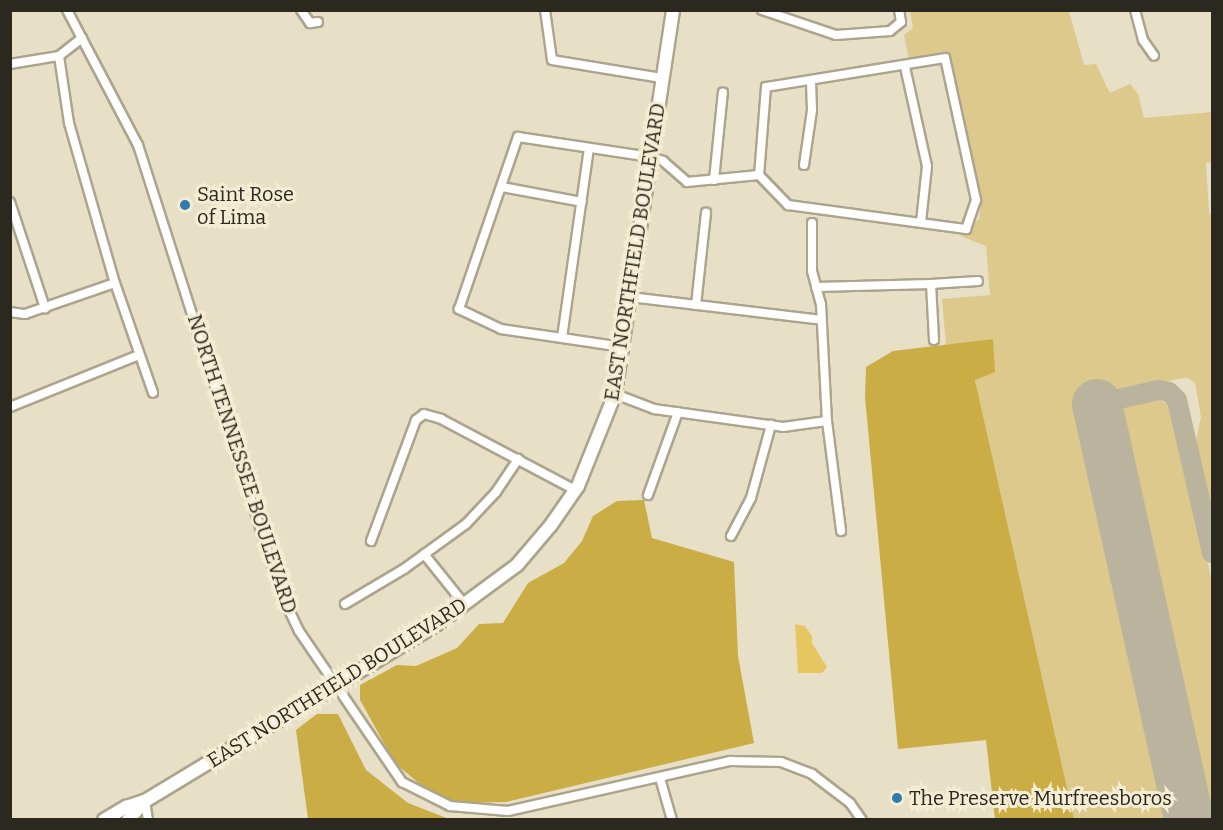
<!DOCTYPE html>
<style>
body{margin:0}
#map{position:relative;width:1223px;height:830px;overflow:hidden;background:#e7dfc6;font-family:Bitter,serif}
div>[style]{position:absolute}
.green>*{inset:0;background:#dcc98b}
.forest>*{inset:0;background:#cbad45}
.water>*{inset:0;background:#e5c660}
.taxiway>*{height:20px;margin:-10px;padding:0 10px;transform-origin:10px;border-radius:10px;background:#bab49e}
.runway>*{height:50px;margin:-25px;padding:0 25px;transform-origin:25px;border-radius:25px;background:#bab49e}
.roads{filter:drop-shadow(2px 0 #aca48d) drop-shadow(-2px 0 #aca48d) drop-shadow(0 2px #aca48d) drop-shadow(0 -2px #aca48d)}
.street>*{height:8px;margin:-4px;padding:0 4px;transform-origin:4px;border-radius:4px;background:#fff}
.secondary>*{height:12px;margin:-6px;padding:0 6px;transform-origin:6px;border-radius:6px;background:#fff}
.dots>*{width:16px;height:16px;translate:-50% -50%;box-sizing:border-box;border:3px solid #f5edd3;border-radius:50%}
span{translate:-50% -50%;white-space:nowrap;text-align:center;line-height:1.15;-webkit-text-stroke:6px #f5edd3;paint-order:stroke}
.poi-label{font-size:20px;color:#2b281f}
.left{translate:0 -50%;text-align:left}
.street-label{font-size:20px;color:#2b281f}
.frame{position:absolute;inset:0;border:12px solid #2b281f;pointer-events:none}
</style>
<div id="map">
<div class="green">
<i style="clip-path:polygon(910px 11px,1069px 11px,1084px 65px,1096px 64px,1110px 93px,1130px 84px,1138px 94px,1144px 118px,1212px 112px,1212px 162px,1206px 163px,1209px 212px,1212px 217px,1212px 523px,1195px 446px,1201px 417px,1195px 383px,1188px 378px,1178px 379px,1077px 402px,1172px 819px,1074px 819px,975px 380px,993px 339px,946px 345px,942px 299px,990px 295px,986px 246px,961px 236px,979px 219px,981px 195px,947px 52px,909px 59px,904px 35px,913px 28px)"></i>
<i style="clip-path:polygon(1153px 397px,1173px 407px,1212px 582px,1212px 819px,1206px 819px,1116px 417px,1124px 405px)"></i>
</div>
<div class="forest">
<i style="clip-path:polygon(993px 339px,995px 372px,975px 380px,1074px 819px,995px 819px,986px 740px,898px 749px,865px 397px,866px 367px,893px 351px)"></i>
<i style="clip-path:polygon(644px 500px,652px 538px,734px 562px,738px 656px,754px 743px,506px 802px,459px 803px,428px 791px,395px 763px,360px 700px,360px 685px,397px 665px,416px 666px,457px 648px,479px 624px,503px 623px,528px 583px,564px 563px,582px 541px,593px 516px,617px 501px)"></i>
<i style="clip-path:polygon(317px 714px,338px 714px,366px 770px,408px 803px,449px 819px,308px 819px,296px 730px)"></i>
</div>
<div class="water">
<i style="clip-path:polygon(795px 624px,805px 626px,812px 636px,812px 643px,827px 667px,822px 673px,798px 673px)"></i>
</div>
<div class="taxiway">
<i style="left:1097px;top:404px;width:63px;rotate:-12.9deg"></i>
<i style="left:1158px;top:390px;width:11px;rotate:10deg"></i>
<i style="left:1169px;top:392px;width:11px;rotate:45deg"></i>
<i style="left:1177px;top:400px;width:157px;rotate:77.1deg"></i>
</div>
<div class="runway">
<i style="left:1097px;top:404px;width:426px;rotate:77.5deg"></i>
</div>
<div class="roads">
<div class="street">
<i style="left:67px;top:10px;width:153px;rotate:62.3deg"></i>
<i style="left:138px;top:145px;width:468px;rotate:72.3deg"></i>
<i style="left:280px;top:591px;width:44px;rotate:64.6deg"></i>
<i style="left:299px;top:631px;width:183px;rotate:55.7deg"></i>
<i style="left:402px;top:782px;width:54px;rotate:26.6deg"></i>
<i style="left:450px;top:806px;width:58px;rotate:4.9deg"></i>
<i style="left:508px;top:811px;width:228px;rotate:-12.7deg"></i>
<i style="left:730px;top:761px;width:51px;rotate:1.1deg"></i>
<i style="left:781px;top:762px;width:33px;rotate:21deg"></i>
<i style="left:812px;top:774px;width:48px;rotate:37.3deg"></i>
<i style="left:850px;top:803px;width:21px;rotate:55deg"></i>
<i style="left:301px;top:10px;width:16px;rotate:55deg"></i>
<i style="left:310px;top:23px;width:8px;rotate:-7deg"></i>
<i style="left:545px;top:10px;width:50px;rotate:82deg"></i>
<i style="left:552px;top:60px;width:111px;rotate:9.3deg"></i>
<i style="left:762px;top:10px;width:78px;rotate:18.7deg"></i>
<i style="left:836px;top:35px;width:54px;rotate:-4.2deg"></i>
<i style="left:890px;top:31px;width:14px;rotate:-39deg"></i>
<i style="left:901px;top:22px;width:12px;rotate:-99deg"></i>
<i style="left:1135px;top:10px;width:31px;rotate:75deg"></i>
<i style="left:1143px;top:40px;width:19px;rotate:55deg"></i>
<i style="left:82px;top:38px;width:29px;rotate:142deg"></i>
<i style="left:59px;top:56px;width:68px;rotate:81.5deg"></i>
<i style="left:69px;top:123px;width:166px;rotate:74deg"></i>
<i style="left:115px;top:283px;width:116px;rotate:70.9deg"></i>
<i style="left:10px;top:64px;width:50px;rotate:-9.3deg"></i>
<i style="left:905px;top:67px;width:101px;rotate:77.5deg"></i>
<i style="left:927px;top:166px;width:56px;rotate:96.1deg"></i>
<i style="left:589px;top:148px;width:192px;rotate:98.1deg"></i>
<i style="left:562px;top:338px;width:61px;rotate:8.5deg"></i>
<i style="left:804px;top:165px;width:56px;rotate:-81.7deg"></i>
<i style="left:812px;top:110px;width:29px;rotate:-92deg"></i>
<i style="left:714px;top:180px;width:88px;rotate:-84.2deg"></i>
<i style="left:502px;top:187px;width:81px;rotate:10.6deg"></i>
<i style="left:10px;top:202px;width:112px;rotate:71.7deg"></i>
<i style="left:812px;top:223px;width:48px;rotate:90deg"></i>
<i style="left:812px;top:271px;width:34px;rotate:75deg"></i>
<i style="left:821px;top:304px;width:117px;rotate:87.1deg"></i>
<i style="left:827px;top:421px;width:111px;rotate:82.7deg"></i>
<i style="left:931px;top:284px;width:47px;rotate:-3.7deg"></i>
<i style="left:816px;top:287px;width:115px;rotate:-1.5deg"></i>
<i style="left:931px;top:284px;width:56px;rotate:86.9deg"></i>
<i style="left:630px;top:297px;width:193px;rotate:6.8deg"></i>
<i style="left:696px;top:305px;width:93px;rotate:-83.8deg"></i>
<i style="left:10px;top:312px;width:15px;rotate:8deg"></i>
<i style="left:25px;top:314px;width:95px;rotate:-19deg"></i>
<i style="left:562px;top:338px;width:62px;rotate:-171.6deg"></i>
<i style="left:501px;top:329px;width:47px;rotate:-154.5deg"></i>
<i style="left:459px;top:309px;width:182px;rotate:-71.1deg"></i>
<i style="left:518px;top:137px;width:134px;rotate:8.6deg"></i>
<i style="left:651px;top:157px;width:13px;rotate:18deg"></i>
<i style="left:663px;top:161px;width:32px;rotate:41deg"></i>
<i style="left:687px;top:182px;width:72px;rotate:-5.6deg"></i>
<i style="left:759px;top:175px;width:42px;rotate:46deg"></i>
<i style="left:788px;top:205px;width:180px;rotate:7.7deg"></i>
<i style="left:966px;top:229px;width:31px;rotate:-71deg"></i>
<i style="left:976px;top:200px;width:145px;rotate:-102.3deg"></i>
<i style="left:945px;top:58px;width:181px;rotate:170.8deg"></i>
<i style="left:766px;top:87px;width:88px;rotate:94.5deg"></i>
<i style="left:615px;top:394px;width:42px;rotate:21deg"></i>
<i style="left:654px;top:409px;width:130px;rotate:7.9deg"></i>
<i style="left:783px;top:427px;width:44px;rotate:-7.8deg"></i>
<i style="left:10px;top:407px;width:139px;rotate:-22deg"></i>
<i style="left:648px;top:495px;width:88px;rotate:-70.1deg"></i>
<i style="left:731px;top:536px;width:43px;rotate:-62.2deg"></i>
<i style="left:751px;top:498px;width:76px;rotate:-74.7deg"></i>
<i style="left:371px;top:541px;width:129px;rotate:-69.6deg"></i>
<i style="left:416px;top:420px;width:10px;rotate:-37deg"></i>
<i style="left:424px;top:414px;width:18px;rotate:16deg"></i>
<i style="left:441px;top:419px;width:152px;rotate:27.9deg"></i>
<i style="left:424px;top:554px;width:65px;rotate:51.2deg"></i>
<i style="left:345px;top:604px;width:69px;rotate:-30.7deg"></i>
<i style="left:404px;top:569px;width:77px;rotate:-36deg"></i>
<i style="left:466px;top:524px;width:44px;rotate:-46.8deg"></i>
<i style="left:496px;top:492px;width:40px;rotate:-56deg"></i>
<i style="left:660px;top:778px;width:44px;rotate:74.1deg"></i>
<i style="left:145px;top:801px;width:19px;rotate:81deg"></i>
</div>
<div class="secondary">
<i style="left:104px;top:820px;width:26px;rotate:-31deg"></i>
<i style="left:126px;top:807px;width:20px;rotate:-18deg"></i>
<i style="left:145px;top:801px;width:341px;rotate:-31.2deg"></i>
<i style="left:437px;top:624px;width:99px;rotate:-36.4deg"></i>
<i style="left:517px;top:565px;width:52px;rotate:-49.6deg"></i>
<i style="left:551px;top:525px;width:47px;rotate:-55.3deg"></i>
<i style="left:578px;top:486px;width:99px;rotate:-68.1deg"></i>
<i style="left:615px;top:394px;width:388px;rotate:-81.4deg"></i>
<i style="left:128px;top:820px;width:25px;rotate:-48deg"></i>
</div>
</div>
<div class="dots">
<i style="left:185px;top:205px;background:#307aae"></i>
<i style="left:897px;top:798px;background:#307aae"></i>
</div>
<div class="poi-label">
<span class="left" style="left:197px;top:206px">Saint Rose<br>of Lima</span>
<span class="left" style="left:909px;top:798px">The Preserve Murfreesboros</span>
</div>
<div class="street-label">
<span style="left:635px;top:252px;rotate:-81deg">EAST NORTHFIELD BOULEVARD</span>
<span style="left:242px;top:464px;rotate:72deg">NORTH TENNESSEE BOULEVARD</span>
<span style="left:337px;top:683px;rotate:-32deg">EAST NORTHFIELD BOULEVARD</span>
</div>
<div class="frame"></div>
</div>
